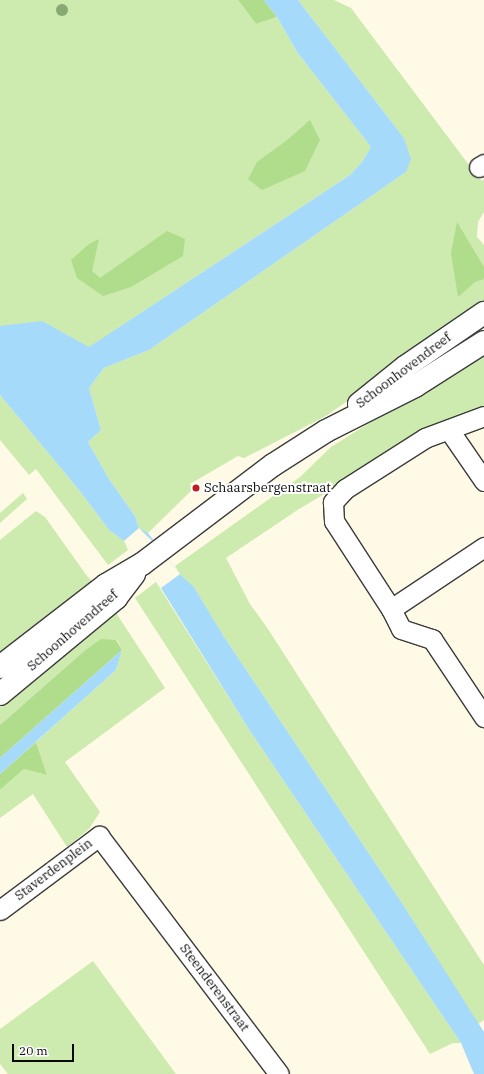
<!DOCTYPE html>
<style>
body{margin:0}
#map{position:relative;width:484px;height:1074px;overflow:hidden;background:#fffae6;font-family:"IBM Plex Serif",serif}
div>[style]{position:absolute}
.green>*{inset:0;background:#cdebae}
.forest>*{inset:0;background:#afdd8c}
.water>*{inset:0;background:#a6dafa}
.pier>*{inset:0;background:#fffae6}
.roads{filter:drop-shadow(1px 0 #3c3c3c) drop-shadow(-1px 0 #3c3c3c) drop-shadow(0 1px #3c3c3c) drop-shadow(0 -1px #3c3c3c)}
.minor>*{height:19px;margin:-9.5px;padding:0 9.5px;transform-origin:9.5px;border-radius:9.5px;background:#fff}
.tertiary>*{height:22px;margin:-11px;padding:0 11px;transform-origin:11px;border-radius:11px;background:#fff}
.trees>*{width:12px;height:12px;margin:-6px;border-radius:50%;background:#88a874}
.dots>*{width:11px;height:11px;translate:-50% -50%;box-sizing:border-box;border:2px solid #fff;border-radius:50%}
span{translate:-50% -50%;white-space:nowrap;text-align:center;line-height:1.15;-webkit-text-stroke:4px #fff;paint-order:stroke}
.street-label{font-size:13px;color:#090909}
.poi-label{font-size:13px;color:#090909}
.left{translate:0 -50%;text-align:left}
.scale{position:absolute;left:12px;top:1044px;width:62px;height:18px;box-sizing:border-box;border:2px solid #090909;border-top:0;padding-left:5px;font-size:12px;line-height:14px;white-space:nowrap;color:#090909;-webkit-text-stroke:3px #fff;paint-order:stroke}
</style>
<div id="map">
<div class="green">
<i style="clip-path:polygon(0 0,238px 0,256px 24px,277px 17px,297px 52px,371px 147px,362px 162px,350px 175px,118px 328px,123px 328px,71px 358px,0 347px)"></i>
<i style="clip-path:polygon(298px 0,334px 0,351px 8px,472px 169px,482px 181px,484px 179px,484px 212px,478px 222px,477px 237px,484px 245px,484px 305px,326px 416px,244px 458px,238px 456px,190px 484px,193px 489px,148px 533px,139px 528px,135px 516px,109px 479px,88px 442px,101px 430px,89px 388px,104px 368px,149px 350px,406px 172px,404px 138px)"></i>
<i style="clip-path:polygon(484px 351px,484px 408px,363px 471px,299px 509px,226px 558px,250px 604px,268px 629px,484px 965px,484px 1020px,478px 1024px,398px 897px,223px 635px,194px 587px,180px 574px,175px 566px,300px 477px,331px 447px)"></i>
<i style="clip-path:polygon(0 395px,79px 490px,109px 530px,124px 541px,128px 550px,108px 565px,36px 469px,29px 475px,0 440px)"></i>
<i style="clip-path:polygon(23px 493px,27px 499px,0 523px,0 513px)"></i>
<i style="clip-path:polygon(36px 511px,45px 517px,87px 576px,97px 586px,0 653px,0 540px)"></i>
<i style="clip-path:polygon(156px 582px,248px 728px,461px 1043px,453px 1043px,430px 1054px,135px 598px)"></i>
<i style="clip-path:polygon(113px 608px,165px 688px,65px 762px,100px 812px,89px 829px,67px 847px,33px 794px,0 818px,0 790px,24px 769px,47px 775px,36px 742px,116px 670px,122px 650px,117px 640px,83px 652px,0 725px,0 705px)"></i>
<i style="clip-path:polygon(93px 961px,176px 1074px,8px 1074px,0 1064px,0 1029px)"></i>
</div>
<div class="forest">
<i style="clip-path:polygon(238px 0,264px 0,277px 17px,256px 24px)"></i>
<i style="clip-path:polygon(310px 120px,320px 140px,305px 171px,262px 190px,248px 179px,257px 162px,286px 141px)"></i>
<i style="clip-path:polygon(457px 222px,484px 267px,484px 279px,475px 282px,458px 297px,451px 253px)"></i>
<i style="clip-path:polygon(167px 231px,185px 239px,183px 256px,131px 287px,103px 296px,77px 278px,71px 260px,89px 244px,99px 239px,92px 271px,100px 278px)"></i>
<i style="clip-path:polygon(101px 639px,116px 640px,122px 650px,0 758px,0 725px,83px 652px)"></i>
<i style="clip-path:polygon(36px 742px,47px 775px,24px 769px,0 790px,0 774px)"></i>
</div>
<div class="water">
<i style="clip-path:polygon(264px 0,298px 0,404px 138px,411px 159px,406px 172px,149px 350px,104px 368px,89px 388px,101px 430px,88px 442px,109px 479px,135px 516px,139px 528px,148px 533px,180px 574px,194px 587px,223px 635px,398px 897px,484px 1032px,484px 1074px,474px 1074px,461px 1043px,248px 728px,161px 588px,124px 541px,109px 530px,79px 490px,0 395px,0 326px,42px 321px,89px 347px,350px 175px,362px 162px,371px 147px,297px 52px,277px 17px)"></i>
<i style="clip-path:polygon(122px 650px,116px 670px,0 774px,0 758px)"></i>
</div>
<div class="pier">
<i style="clip-path:polygon(139px 528px,161px 550px,180px 574px,161px 588px,124px 541px)"></i>
</div>
<div class="roads">
<div class="minor">
<i style="left:479px;top:167px;width:6px;rotate:-31deg"></i>
<i style="left:484px;top:416px;width:63px;rotate:159.6deg"></i>
<i style="left:425px;top:438px;width:95px;rotate:147.5deg"></i>
<i style="left:345px;top:489px;width:18px;rotate:133deg"></i>
<i style="left:333px;top:502px;width:19px;rotate:87deg"></i>
<i style="left:334px;top:521px;width:105px;rotate:57.1deg"></i>
<i style="left:391px;top:609px;width:22px;rotate:63deg"></i>
<i style="left:401px;top:629px;width:33px;rotate:18deg"></i>
<i style="left:432px;top:639px;width:94px;rotate:56.3deg"></i>
<i style="left:449px;top:430px;width:62px;rotate:55.5deg"></i>
<i style="left:391px;top:609px;width:112px;rotate:-33.7deg"></i>
<i style="left:0;top:910px;width:124px;rotate:-36.8deg"></i>
<i style="left:99px;top:836px;width:298px;rotate:52.9deg"></i>
</div>
<div class="tertiary">
<i style="left:359px;top:404px;width:59px;rotate:-38.8deg"></i>
<i style="left:405px;top:367px;width:96px;rotate:-34.4deg"></i>
<i style="left:0;top:667px;width:134px;rotate:-37.7deg"></i>
<i style="left:106px;top:585px;width:42px;rotate:-30.3deg"></i>
<i style="left:142px;top:564px;width:164px;rotate:-37.1deg"></i>
<i style="left:273px;top:465px;width:63px;rotate:-32.7deg"></i>
<i style="left:326px;top:431px;width:100px;rotate:-26.8deg"></i>
<i style="left:415px;top:386px;width:82px;rotate:-32.5deg"></i>
<i style="left:0;top:694px;width:151px;rotate:-39.6deg"></i>
<i style="left:116px;top:598px;width:30px;rotate:-53deg"></i>
</div>
</div>
<div class="trees">
<i style="left:62px;top:10px"></i>
</div>
<div class="dots">
<i style="left:196px;top:488px;background:#c11a1f"></i>
</div>
<div class="street-label">
<span style="left:404px;top:371px;rotate:-37deg">Schoonhovendreef</span>
<span style="left:73px;top:631px;rotate:-41deg">Schoonhovendreef</span>
<span style="left:54px;top:870px;rotate:-37deg">Staverdenplein</span>
<span style="left:214px;top:988px;rotate:53deg">Steenderenstraat</span>
</div>
<div class="poi-label">
<span class="left" style="left:204px;top:488px">Schaarsbergenstraat</span>
</div>
<div class="scale">20 m</div>
</div>
